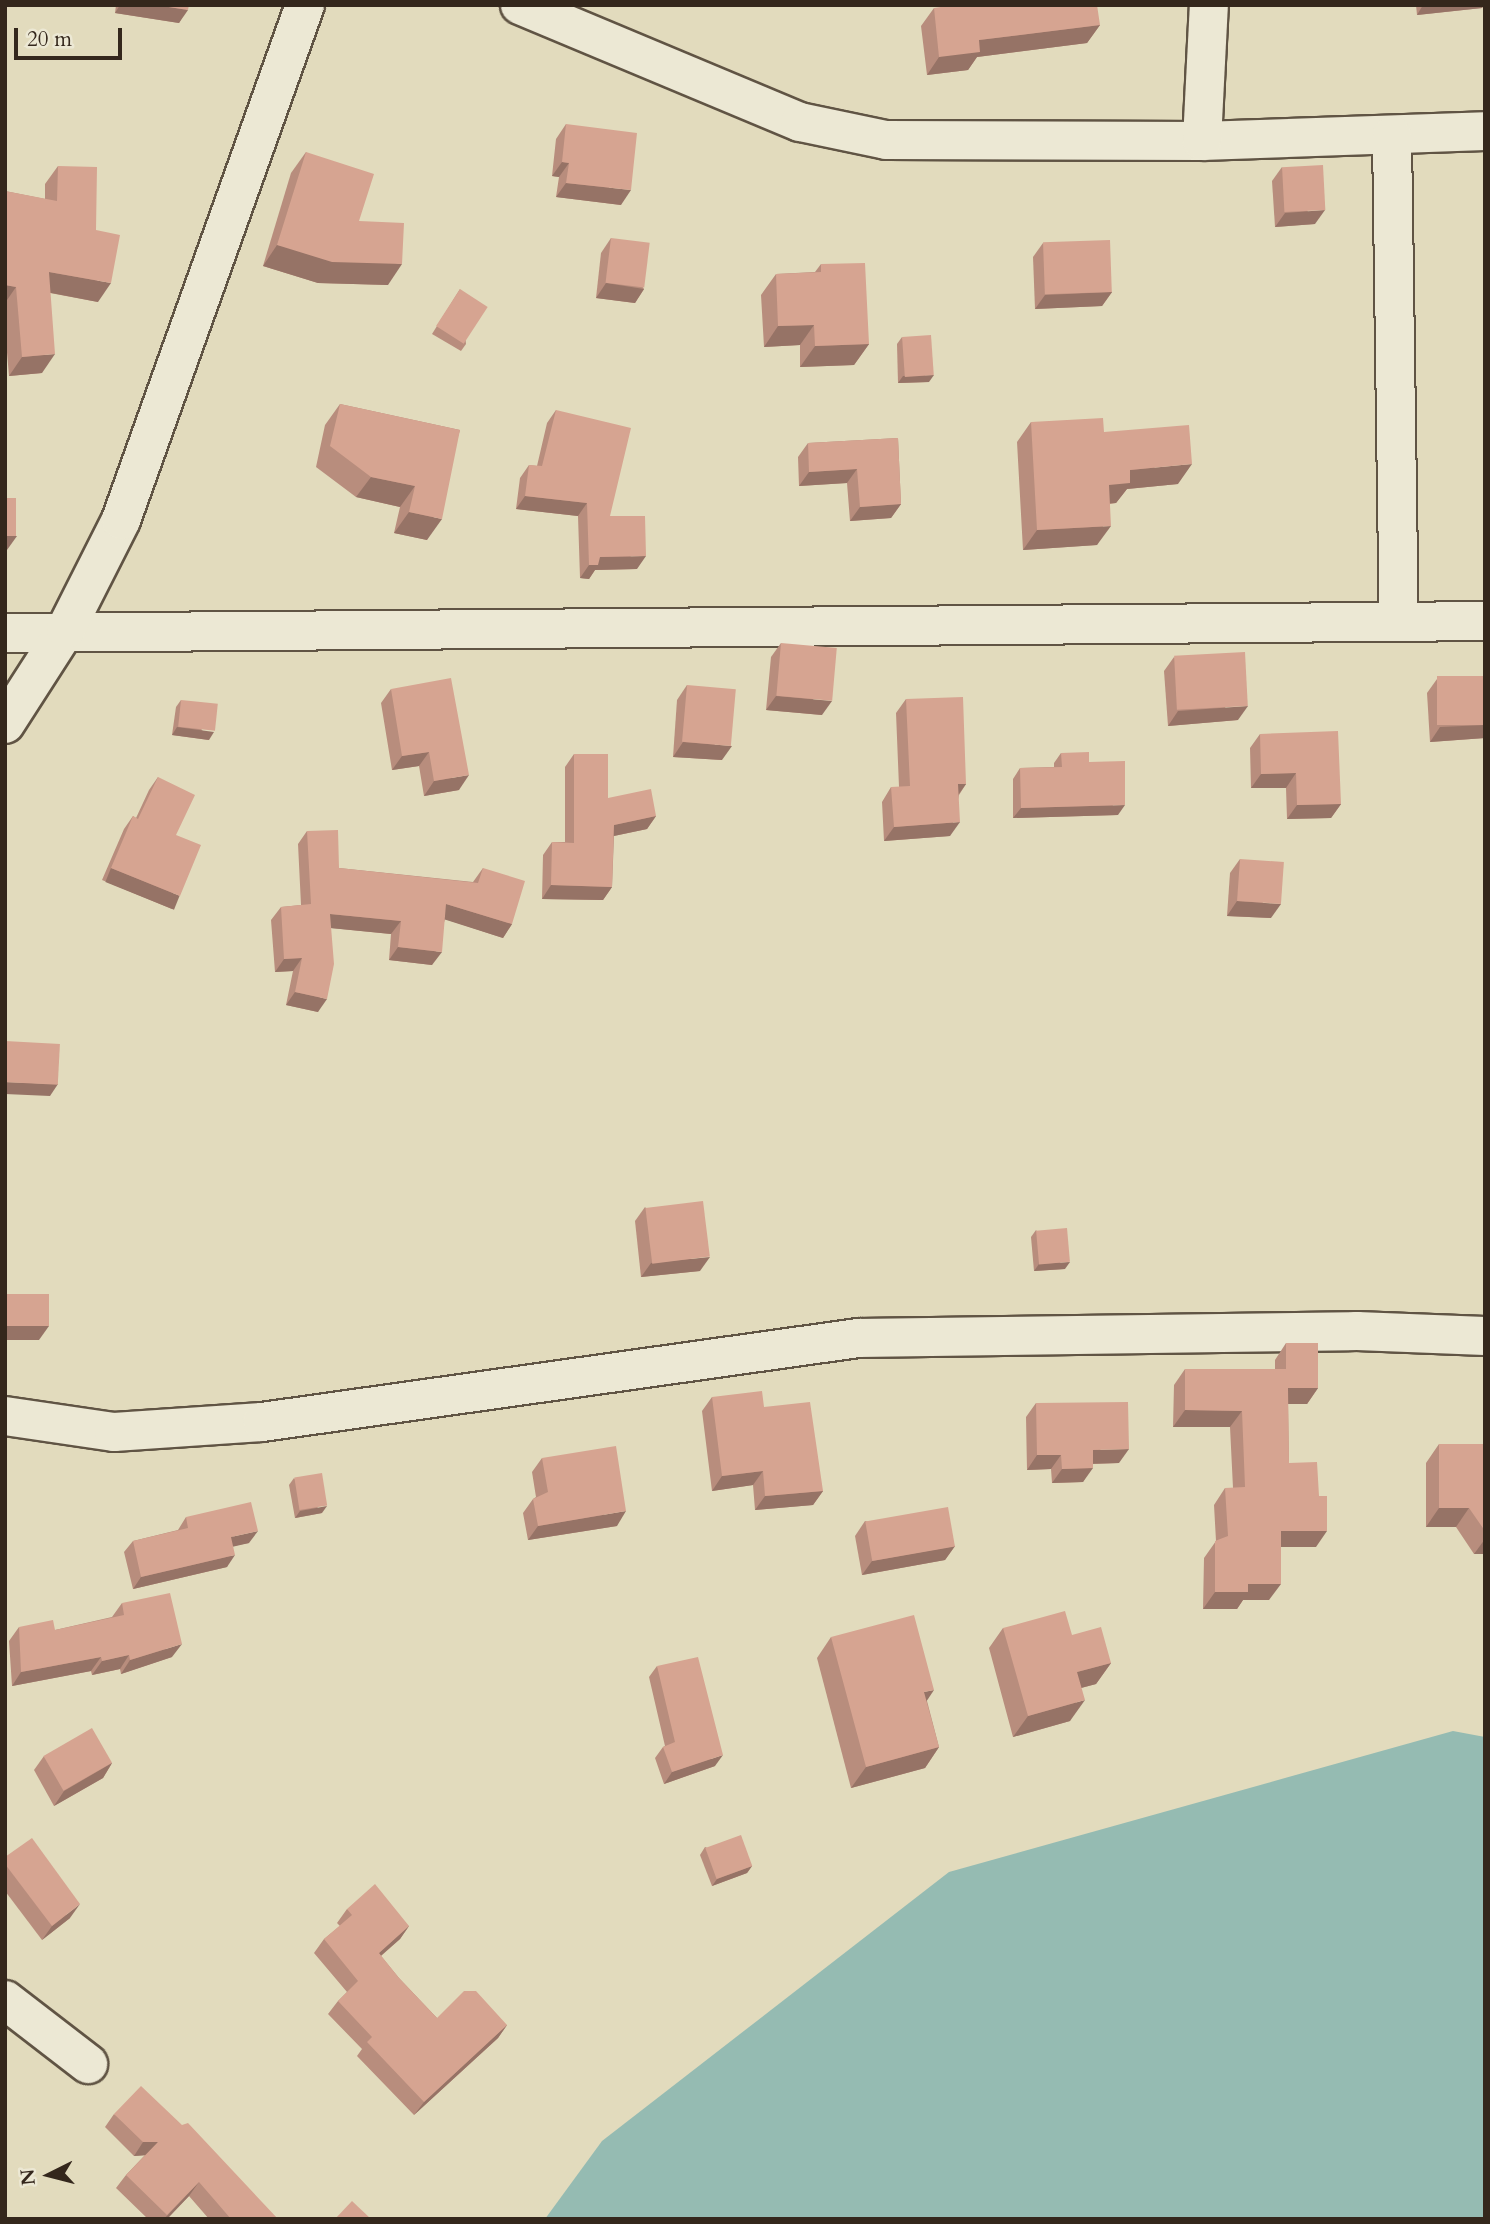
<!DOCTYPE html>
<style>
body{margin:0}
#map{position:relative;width:1490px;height:2224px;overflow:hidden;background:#e2dbbd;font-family:Cardo,serif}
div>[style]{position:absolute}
.water>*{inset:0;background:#95bbb2}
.roads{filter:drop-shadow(2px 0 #605444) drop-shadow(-2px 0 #605444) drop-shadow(0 2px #605444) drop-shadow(0 -2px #605444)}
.minor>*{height:38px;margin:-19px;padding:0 19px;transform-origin:19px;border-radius:19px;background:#ece8d4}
.wall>*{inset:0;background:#b88d7d}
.shaded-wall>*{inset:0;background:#967366;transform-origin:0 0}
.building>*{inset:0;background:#d6a491;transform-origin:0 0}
span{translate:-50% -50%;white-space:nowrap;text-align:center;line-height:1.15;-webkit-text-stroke:5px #ece8d4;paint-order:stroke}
.frame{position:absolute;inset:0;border:7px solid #34271c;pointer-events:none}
.north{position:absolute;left:14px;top:2140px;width:70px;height:70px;-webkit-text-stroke:5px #ece8d4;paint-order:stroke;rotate:264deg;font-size:19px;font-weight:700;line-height:28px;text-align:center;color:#34271c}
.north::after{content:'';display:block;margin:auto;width:24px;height:32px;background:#34271c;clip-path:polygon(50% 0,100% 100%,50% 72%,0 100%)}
.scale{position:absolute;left:14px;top:28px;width:108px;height:32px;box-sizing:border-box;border:4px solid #34271c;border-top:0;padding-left:9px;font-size:21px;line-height:24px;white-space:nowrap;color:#34271c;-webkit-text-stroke:5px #ece8d4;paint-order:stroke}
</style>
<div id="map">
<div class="water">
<i style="clip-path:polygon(1453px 1731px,1485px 1737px,1485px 2219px,545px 2219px,602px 2141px,949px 1872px)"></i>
</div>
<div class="roads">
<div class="minor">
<i style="left:520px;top:5px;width:303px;rotate:22.7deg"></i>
<i style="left:800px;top:122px;width:88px;rotate:11.8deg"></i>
<i style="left:886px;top:140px;width:316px;rotate:0.2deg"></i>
<i style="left:1202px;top:141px;width:283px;rotate:-2deg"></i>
<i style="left:1392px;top:136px;width:486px;rotate:89.2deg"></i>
<i style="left:1202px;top:141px;width:136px;rotate:-87.1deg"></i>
<i style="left:5px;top:633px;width:1480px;rotate:-0.46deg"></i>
<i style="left:5px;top:724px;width:113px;rotate:-57.3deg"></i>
<i style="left:66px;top:629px;width:122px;rotate:-63.2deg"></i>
<i style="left:121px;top:520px;width:547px;rotate:-70.34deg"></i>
<i style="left:5px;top:1416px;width:110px;rotate:8.4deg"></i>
<i style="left:114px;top:1432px;width:148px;rotate:-3.9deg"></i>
<i style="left:262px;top:1422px;width:602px;rotate:-8.02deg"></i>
<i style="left:858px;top:1338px;width:499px;rotate:-0.8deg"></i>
<i style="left:1357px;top:1331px;width:128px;rotate:2.2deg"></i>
<i style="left:5px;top:2000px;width:105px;rotate:37.6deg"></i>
</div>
</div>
<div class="wall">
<i style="clip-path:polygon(116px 5px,189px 5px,179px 23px,115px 13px)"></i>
<i style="clip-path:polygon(1416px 5px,1484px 5px,1482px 8px,1417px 15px)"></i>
<i style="clip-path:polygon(934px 8px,1100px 25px,1087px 43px,977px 57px,968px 70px,927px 75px,921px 26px)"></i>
<i style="clip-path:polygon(566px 124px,621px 205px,556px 197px,559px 177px,552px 176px,556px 139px)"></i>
<i style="clip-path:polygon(306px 152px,359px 221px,388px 285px,318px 283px,263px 266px,291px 173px)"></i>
<i style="clip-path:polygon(58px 166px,96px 230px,98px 302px,50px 293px,42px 373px,9px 376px,5px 329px,5px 191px,45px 199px,45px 184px)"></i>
<i style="clip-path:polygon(1282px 167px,1315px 224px,1275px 227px,1272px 181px)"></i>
<i style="clip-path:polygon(611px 238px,644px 289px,635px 303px,596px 298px,601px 253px)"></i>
<i style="clip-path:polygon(1043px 243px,1112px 292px,1102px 306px,1035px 309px,1033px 257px)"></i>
<i style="clip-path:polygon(821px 264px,869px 344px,854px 365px,800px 367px,800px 345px,764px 347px,761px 295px,776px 274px,815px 272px)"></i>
<i style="clip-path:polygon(460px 289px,466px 344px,461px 351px,432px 334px)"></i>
<i style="clip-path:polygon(902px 337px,929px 382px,898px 383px,897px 344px)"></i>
<i style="clip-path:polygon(340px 404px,460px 430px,427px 540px,394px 533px,400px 507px,356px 497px,316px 467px,325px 425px)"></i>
<i style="clip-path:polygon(556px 410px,637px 569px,595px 570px,589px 579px,580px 578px,578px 516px,516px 509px,520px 478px,529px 465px,537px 466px,547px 423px)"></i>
<i style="clip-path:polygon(1031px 422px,1104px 432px,1178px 484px,1127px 489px,1116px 503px,1110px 504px,1097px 545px,1023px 550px,1017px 442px)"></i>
<i style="clip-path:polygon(898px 438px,901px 504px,891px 518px,850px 521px,847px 483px,799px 486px,798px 457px,808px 443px)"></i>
<i style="clip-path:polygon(781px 643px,822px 715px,766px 710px,771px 657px)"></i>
<i style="clip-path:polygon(1174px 657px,1238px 720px,1168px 726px,1164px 671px)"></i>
<i style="clip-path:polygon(1485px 676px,1485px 738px,1430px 742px,1427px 693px,1437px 679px)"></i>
<i style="clip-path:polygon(687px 685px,722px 760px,673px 757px,677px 700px)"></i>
<i style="clip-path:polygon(391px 689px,459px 790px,424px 796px,419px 766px,392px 770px,381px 703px)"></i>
<i style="clip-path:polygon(906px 699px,966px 784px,959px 795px,950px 836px,884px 841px,882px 802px,891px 787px,899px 787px,896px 713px)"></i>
<i style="clip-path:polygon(181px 700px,209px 740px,172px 735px,176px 707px)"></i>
<i style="clip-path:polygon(1260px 734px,1341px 804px,1331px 818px,1287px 819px,1286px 788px,1251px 788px,1250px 748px)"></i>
<i style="clip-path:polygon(1061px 753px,1089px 762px,1118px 815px,1013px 818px,1013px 779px,1020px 768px,1054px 767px,1054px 763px)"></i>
<i style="clip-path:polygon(574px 754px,608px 798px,656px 816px,647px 829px,614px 836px,612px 887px,603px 900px,542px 899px,543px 855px,552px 842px,565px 842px,565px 767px)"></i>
<i style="clip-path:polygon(158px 777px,176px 835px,172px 909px,102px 880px,124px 829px,133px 816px,136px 818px,149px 790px)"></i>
<i style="clip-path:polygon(307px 831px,339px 868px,473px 882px,483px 868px,512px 924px,503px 938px,445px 919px,432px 965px,389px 960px,391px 934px,331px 928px,318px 1012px,286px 1005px,293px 971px,275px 972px,271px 920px,281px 907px,301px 905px,298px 844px)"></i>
<i style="clip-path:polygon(1240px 859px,1271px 918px,1227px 916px,1230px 873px)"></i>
<i style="clip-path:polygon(645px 1207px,700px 1271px,641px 1277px,635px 1221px)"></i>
<i style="clip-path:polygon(1036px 1230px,1065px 1269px,1034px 1271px,1031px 1237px)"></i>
<i style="clip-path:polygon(1286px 1343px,1318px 1388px,1307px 1404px,1288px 1404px,1289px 1463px,1316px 1547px,1281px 1547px,1269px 1600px,1243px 1600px,1237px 1609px,1203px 1609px,1204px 1558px,1216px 1541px,1214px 1505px,1225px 1488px,1233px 1488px,1230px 1427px,1173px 1427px,1174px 1385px,1185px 1369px,1275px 1369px,1275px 1360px)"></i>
<i style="clip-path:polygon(712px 1397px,764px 1407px,823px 1491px,813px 1505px,755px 1510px,753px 1485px,712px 1491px,702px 1411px)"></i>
<i style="clip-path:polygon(1036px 1403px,1119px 1463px,1093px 1464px,1083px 1482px,1052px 1483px,1051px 1469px,1027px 1470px,1026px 1417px)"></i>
<i style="clip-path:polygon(1439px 1444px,1485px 1444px,1485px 1554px,1474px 1554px,1456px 1527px,1426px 1527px,1426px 1463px)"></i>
<i style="clip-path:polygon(542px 1458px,617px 1526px,528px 1540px,523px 1513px,533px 1499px,536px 1497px,532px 1472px)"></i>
<i style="clip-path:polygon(294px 1478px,322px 1513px,295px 1518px,289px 1485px)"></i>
<i style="clip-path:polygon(186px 1517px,249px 1543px,233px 1546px,227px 1567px,133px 1589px,124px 1552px,133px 1541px,178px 1530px)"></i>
<i style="clip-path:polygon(865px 1521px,955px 1546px,945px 1560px,862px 1575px,855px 1536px)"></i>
<i style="clip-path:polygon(122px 1603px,172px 1657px,121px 1674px,120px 1669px,92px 1675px,91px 1671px,12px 1686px,9px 1641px,19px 1627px,55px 1630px,112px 1617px)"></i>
<i style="clip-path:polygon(1003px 1628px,1072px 1635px,1111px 1663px,1096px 1684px,1081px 1688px,1070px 1721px,1013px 1737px,989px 1648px)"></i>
<i style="clip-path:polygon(831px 1637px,927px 1701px,939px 1747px,925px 1768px,851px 1788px,817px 1658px)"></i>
<i style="clip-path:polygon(657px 1666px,715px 1766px,664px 1784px,655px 1758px,663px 1747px,665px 1746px,649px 1677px)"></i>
<i style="clip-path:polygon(44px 1756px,112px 1763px,103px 1778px,54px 1806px,34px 1770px)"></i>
<i style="clip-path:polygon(705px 1847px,752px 1866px,747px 1873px,712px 1886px,700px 1855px)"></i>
<i style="clip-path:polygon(5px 1857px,70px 1918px,42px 1940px,5px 1891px)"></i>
<i style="clip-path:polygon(347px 1909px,409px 1926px,400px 1939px,381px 1956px,399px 1978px,437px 2018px,507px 2025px,498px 2038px,414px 2115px,357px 2056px,362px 2049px,328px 2014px,338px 2001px,347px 1992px,314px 1953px,324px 1939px,340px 1926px,337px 1923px)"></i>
<i style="clip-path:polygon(114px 2114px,278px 2219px,209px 2219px,189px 2196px,167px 2219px,148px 2219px,116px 2188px,126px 2175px,145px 2155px,134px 2156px,105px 2127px)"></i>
</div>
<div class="shaded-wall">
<i style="clip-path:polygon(120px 5px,156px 5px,188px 10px,179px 23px,115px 13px)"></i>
<i style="clip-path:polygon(1423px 5px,1484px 5px,1482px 8px,1417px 15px)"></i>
<i style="clip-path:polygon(1100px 25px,1087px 43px,977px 57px,968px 70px,927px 75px,939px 57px,979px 40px)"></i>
<i style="clip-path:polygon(562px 162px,569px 163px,559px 177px,552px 176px)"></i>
<i style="clip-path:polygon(566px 183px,631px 190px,621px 205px,556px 197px)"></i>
<i style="clip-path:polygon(1325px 210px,1315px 224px,1275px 227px,1285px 213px)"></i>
<i style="clip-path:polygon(277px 245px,402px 264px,388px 285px,318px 283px,263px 266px)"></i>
<i style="clip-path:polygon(49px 272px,111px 283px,98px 302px,36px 290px)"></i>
<i style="clip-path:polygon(606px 283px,644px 289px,635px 303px,596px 298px)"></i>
<i style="clip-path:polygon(5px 285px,16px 287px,5px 303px)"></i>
<i style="clip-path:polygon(1112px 292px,1102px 306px,1035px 309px,1045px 295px)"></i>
<i style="clip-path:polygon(814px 325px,800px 345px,764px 347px,778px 326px)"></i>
<i style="clip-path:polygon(869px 344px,854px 365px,800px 367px,815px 346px)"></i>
<i style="clip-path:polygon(55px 354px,42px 373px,9px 376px,22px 357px)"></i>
<i style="clip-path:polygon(934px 375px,929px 382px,898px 383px,903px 376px)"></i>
<i style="clip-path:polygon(1192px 464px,1178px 484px,1127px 489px,1116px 503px,1095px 504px,1109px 485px,1130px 470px)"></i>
<i style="clip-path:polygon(857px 469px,847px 483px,799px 486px,809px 472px)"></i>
<i style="clip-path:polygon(371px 477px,415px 486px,400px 507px,356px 497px)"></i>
<i style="clip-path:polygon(525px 496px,587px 503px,578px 516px,516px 509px)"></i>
<i style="clip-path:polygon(901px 504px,891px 518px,850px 521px,860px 507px)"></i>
<i style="clip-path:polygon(409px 512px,442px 519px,427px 540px,394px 533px)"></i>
<i style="clip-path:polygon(1111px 526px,1097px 545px,1023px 550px,1037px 530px)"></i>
<i style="clip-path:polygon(5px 536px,17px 536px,7px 550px,5px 550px)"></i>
<i style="clip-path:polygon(646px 556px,637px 569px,595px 570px,589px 579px,580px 578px,589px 565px,600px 557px)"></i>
<i style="clip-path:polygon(776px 696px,832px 701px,822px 715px,766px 710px)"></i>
<i style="clip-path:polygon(1248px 706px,1238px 720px,1168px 726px,1178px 711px)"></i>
<i style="clip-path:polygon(1485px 725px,1485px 738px,1430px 742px,1440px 727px)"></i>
<i style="clip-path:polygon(177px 727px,214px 732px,209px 740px,172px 735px)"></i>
<i style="clip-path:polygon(683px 742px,732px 746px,722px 760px,673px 757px)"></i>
<i style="clip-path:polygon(429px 752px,419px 766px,392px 770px,402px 756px)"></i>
<i style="clip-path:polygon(1296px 773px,1286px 788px,1251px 788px,1261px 774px)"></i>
<i style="clip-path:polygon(469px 775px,459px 790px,424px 796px,434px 781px)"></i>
<i style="clip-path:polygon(958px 784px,966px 784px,956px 798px)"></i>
<i style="clip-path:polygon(1341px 804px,1331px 818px,1287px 819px,1297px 805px)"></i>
<i style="clip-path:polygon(1125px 805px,1118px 815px,1013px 818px,1021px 808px)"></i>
<i style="clip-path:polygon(656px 816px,647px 829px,604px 838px,614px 825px)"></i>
<i style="clip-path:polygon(960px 822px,950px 836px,884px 841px,894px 827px)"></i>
<i style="left:111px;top:868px;width:74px;height:15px;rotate:22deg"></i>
<i style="clip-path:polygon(551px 885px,612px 887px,603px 900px,542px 899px)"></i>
<i style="clip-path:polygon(1237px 901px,1281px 904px,1271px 918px,1227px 916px)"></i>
<i style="clip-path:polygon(446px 904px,512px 924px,503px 938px,437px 917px)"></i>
<i style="clip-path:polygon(330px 914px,401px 921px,391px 934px,320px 927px)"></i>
<i style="clip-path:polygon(398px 947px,442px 952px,432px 965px,389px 960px)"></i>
<i style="clip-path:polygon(302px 958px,293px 971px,275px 972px,284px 959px)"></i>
<i style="clip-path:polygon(295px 992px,327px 999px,318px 1012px,286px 1005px)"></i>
<i style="clip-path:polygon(5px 1082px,58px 1084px,50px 1096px,5px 1094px)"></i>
<i style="clip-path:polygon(710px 1257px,700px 1271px,641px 1277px,651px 1263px)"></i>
<i style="clip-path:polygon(1070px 1262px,1065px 1269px,1034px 1271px,1039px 1264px)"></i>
<i style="clip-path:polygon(5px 1326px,49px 1326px,39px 1340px,5px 1340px)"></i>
<i style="clip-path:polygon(1288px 1388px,1318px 1388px,1307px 1404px,1276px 1404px)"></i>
<i style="clip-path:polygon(1185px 1410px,1242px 1411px,1230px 1427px,1173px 1427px)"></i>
<i style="clip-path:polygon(1129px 1449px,1119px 1463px,1083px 1464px,1093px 1450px)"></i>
<i style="clip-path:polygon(1037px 1455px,1061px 1455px,1051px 1469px,1027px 1470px)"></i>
<i style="clip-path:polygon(1093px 1468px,1083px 1482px,1052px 1483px,1062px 1469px)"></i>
<i style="clip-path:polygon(763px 1471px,753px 1485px,712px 1491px,722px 1476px)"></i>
<i style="clip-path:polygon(823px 1491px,813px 1505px,755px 1510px,765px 1496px)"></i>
<i style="clip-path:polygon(327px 1506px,322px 1513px,295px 1518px,300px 1511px)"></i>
<i style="clip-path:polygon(1439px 1508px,1469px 1508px,1456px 1527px,1426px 1527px)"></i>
<i style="clip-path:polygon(626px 1511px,617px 1526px,528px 1540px,538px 1526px)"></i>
<i style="clip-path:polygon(258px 1531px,249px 1543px,223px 1549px,231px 1537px)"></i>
<i style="clip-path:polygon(1281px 1531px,1327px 1531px,1316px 1547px,1269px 1547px)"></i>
<i style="clip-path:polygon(1485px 1539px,1485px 1554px,1474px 1554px)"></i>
<i style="clip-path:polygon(955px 1546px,945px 1560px,862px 1575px,872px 1561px)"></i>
<i style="clip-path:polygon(235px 1555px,227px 1567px,133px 1589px,141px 1577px)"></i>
<i style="clip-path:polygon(1248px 1584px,1281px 1584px,1269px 1600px,1243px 1600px,1237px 1609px,1203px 1609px,1215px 1592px)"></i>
<i style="clip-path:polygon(182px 1644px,172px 1657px,121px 1674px,130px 1660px)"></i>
<i style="clip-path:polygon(129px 1655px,120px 1669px,92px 1675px,102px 1661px)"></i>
<i style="clip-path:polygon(101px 1657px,91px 1671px,12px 1686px,21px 1672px)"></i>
<i style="clip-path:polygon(1111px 1663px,1096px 1684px,1062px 1693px,1077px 1672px)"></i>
<i style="clip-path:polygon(934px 1690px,920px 1711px,924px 1692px)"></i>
<i style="clip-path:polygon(1085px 1700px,1070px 1721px,1013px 1737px,1028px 1716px)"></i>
<i style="clip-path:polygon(939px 1747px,925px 1768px,851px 1788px,866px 1767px)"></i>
<i style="clip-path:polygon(723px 1755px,715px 1766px,664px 1784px,672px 1772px)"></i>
<i style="clip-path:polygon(112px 1763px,103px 1778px,54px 1806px,64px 1791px)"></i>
<i style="clip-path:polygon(752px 1866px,747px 1873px,712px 1886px,717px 1879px)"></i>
<i style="clip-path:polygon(80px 1904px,70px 1918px,42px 1940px,52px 1926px)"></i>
<i style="clip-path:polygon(409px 1926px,400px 1939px,369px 1966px,379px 1953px)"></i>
<i style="clip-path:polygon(507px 2025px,498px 2038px,414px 2115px,424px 2102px)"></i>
<i style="clip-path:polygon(143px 2142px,158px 2142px,149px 2155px,134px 2156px)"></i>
<i style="clip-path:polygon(199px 2182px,189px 2196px,167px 2219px,164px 2219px)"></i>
</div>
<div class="building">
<i style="clip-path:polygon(156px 5px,189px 5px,188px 10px)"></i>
<i style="clip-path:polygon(954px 5px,1097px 5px,1100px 25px,979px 40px,980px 52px,939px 57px,934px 8px)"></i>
<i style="clip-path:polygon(566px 124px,637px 133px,631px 190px,566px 183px,569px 163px,562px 162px)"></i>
<i style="clip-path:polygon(306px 152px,374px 174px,359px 221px,404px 223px,402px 264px,332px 262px,277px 245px)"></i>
<i style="left:1323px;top:165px;width:45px;height:41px;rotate:87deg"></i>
<i style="clip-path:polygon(58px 166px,97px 167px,96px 230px,120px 235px,111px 283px,49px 272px,55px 354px,22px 357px,16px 287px,5px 285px,5px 191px,57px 201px)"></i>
<i style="left:611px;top:238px;width:39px;height:45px;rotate:7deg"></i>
<i style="left:1110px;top:240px;width:52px;height:67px;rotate:88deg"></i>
<i style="clip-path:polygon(865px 263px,869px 344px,815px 346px,814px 325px,778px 326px,776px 274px,821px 272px,821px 264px)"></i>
<i style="left:460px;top:289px;width:33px;height:44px;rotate:33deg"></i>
<i style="left:931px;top:335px;width:40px;height:29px;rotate:86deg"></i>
<i style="clip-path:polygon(340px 404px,460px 430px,442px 519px,409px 512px,415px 486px,371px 477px,330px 446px)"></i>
<i style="clip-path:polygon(556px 410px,631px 428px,610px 516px,645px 516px,646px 556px,600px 557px,598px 565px,589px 565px,587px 503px,525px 496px,529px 465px,542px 466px)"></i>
<i style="clip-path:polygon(1103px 418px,1104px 432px,1189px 425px,1192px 464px,1130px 470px,1130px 483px,1109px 485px,1111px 526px,1037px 530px,1031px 422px)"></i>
<i style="clip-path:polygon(898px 438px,901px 504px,860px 507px,857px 469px,809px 472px,808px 443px)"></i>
<i style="left:5px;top:498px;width:11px;height:38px"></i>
<i style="left:781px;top:643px;width:56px;height:53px;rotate:5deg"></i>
<i style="left:1245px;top:652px;width:54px;height:71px;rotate:87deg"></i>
<i style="left:1485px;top:676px;width:49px;height:48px;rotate:90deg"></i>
<i style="clip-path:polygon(451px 678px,469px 775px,434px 781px,429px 752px,402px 756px,391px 689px)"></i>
<i style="left:687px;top:685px;width:49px;height:57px;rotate:5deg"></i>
<i style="clip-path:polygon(963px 697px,966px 784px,958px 784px,960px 822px,894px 827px,891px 787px,910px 786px,906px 699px)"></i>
<i style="left:181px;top:700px;width:37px;height:27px;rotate:6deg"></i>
<i style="clip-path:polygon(1338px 731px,1341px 804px,1297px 805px,1296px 773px,1261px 774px,1260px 734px)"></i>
<i style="clip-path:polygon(1089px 752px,1089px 762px,1125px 761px,1125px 805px,1021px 808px,1020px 768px,1062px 767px,1061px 753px)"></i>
<i style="clip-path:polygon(574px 754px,608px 754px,608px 798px,651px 789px,656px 816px,614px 825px,612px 887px,551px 885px,552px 842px,574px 843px)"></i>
<i style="clip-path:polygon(158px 777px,195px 795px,176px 835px,201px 845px,180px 896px,111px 868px,133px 816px,138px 819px)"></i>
<i style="clip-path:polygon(338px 830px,339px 868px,478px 883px,483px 868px,525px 881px,512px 924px,446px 904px,442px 952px,398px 947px,401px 921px,330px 914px,334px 964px,327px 999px,295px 992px,302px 958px,284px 959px,281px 907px,311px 904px,307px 831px)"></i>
<i style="left:1240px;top:859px;width:44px;height:42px;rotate:4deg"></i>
<i style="left:5px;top:1041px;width:55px;height:41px;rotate:3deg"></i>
<i style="left:703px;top:1201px;width:56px;height:58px;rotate:83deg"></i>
<i style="left:1067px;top:1228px;width:34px;height:31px;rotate:85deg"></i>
<i style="left:49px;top:1294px;width:32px;height:44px;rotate:90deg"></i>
<i style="clip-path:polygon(1286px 1343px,1318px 1343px,1318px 1388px,1288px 1388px,1289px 1463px,1317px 1462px,1319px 1496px,1327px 1496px,1327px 1531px,1281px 1531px,1281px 1584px,1248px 1584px,1248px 1592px,1215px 1592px,1215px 1541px,1228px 1536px,1225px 1488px,1245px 1487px,1242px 1411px,1185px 1410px,1185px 1369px,1286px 1369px)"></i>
<i style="clip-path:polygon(762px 1391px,764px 1407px,810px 1402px,823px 1491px,765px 1496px,763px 1471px,722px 1476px,712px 1397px)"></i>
<i style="clip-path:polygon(1128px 1402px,1129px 1449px,1093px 1450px,1093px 1468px,1062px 1469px,1061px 1455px,1037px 1455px,1036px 1403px)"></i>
<i style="clip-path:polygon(1439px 1444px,1485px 1444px,1485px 1531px,1469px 1508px,1439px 1508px)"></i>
<i style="clip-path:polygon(616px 1446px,626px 1511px,538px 1526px,533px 1499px,548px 1492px,542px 1458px)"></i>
<i style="left:322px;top:1473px;width:33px;height:28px;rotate:81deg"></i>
<i style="clip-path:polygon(251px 1502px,258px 1531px,231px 1537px,235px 1555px,141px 1577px,133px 1541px,188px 1528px,186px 1517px)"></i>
<i style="left:948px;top:1507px;width:40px;height:84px;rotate:80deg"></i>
<i style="clip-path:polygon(170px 1593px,182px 1644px,130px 1660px,129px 1655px,102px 1661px,101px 1657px,21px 1672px,19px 1627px,53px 1620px,55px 1630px,124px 1615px,122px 1603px)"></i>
<i style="clip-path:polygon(1065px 1611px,1072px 1635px,1101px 1627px,1111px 1663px,1077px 1672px,1085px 1700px,1028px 1716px,1003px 1628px)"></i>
<i style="clip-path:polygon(914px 1615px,934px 1690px,924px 1692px,939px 1747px,866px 1767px,831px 1637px)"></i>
<i style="clip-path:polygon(698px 1657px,723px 1755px,672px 1772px,663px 1747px,675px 1742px,657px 1666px)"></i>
<i style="left:92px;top:1728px;width:40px;height:56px;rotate:60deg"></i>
<i style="left:741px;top:1835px;width:33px;height:38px;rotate:70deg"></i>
<i style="clip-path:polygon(32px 1838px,80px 1904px,52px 1926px,5px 1864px,5px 1857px)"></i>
<i style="clip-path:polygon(375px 1884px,409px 1926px,379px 1953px,399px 1978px,437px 2018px,464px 1991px,476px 1991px,507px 2025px,424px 2102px,367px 2042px,372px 2037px,338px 2001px,358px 1981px,324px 1939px,352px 1915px,347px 1909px)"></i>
<i style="clip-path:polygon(141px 2086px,182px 2125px,188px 2123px,278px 2219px,231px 2219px,199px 2182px,167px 2215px,126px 2175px,158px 2142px,143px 2142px,114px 2114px)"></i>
<i style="clip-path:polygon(352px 2201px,371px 2219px,335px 2219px)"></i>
</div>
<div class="frame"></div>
<div class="north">N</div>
<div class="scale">20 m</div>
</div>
